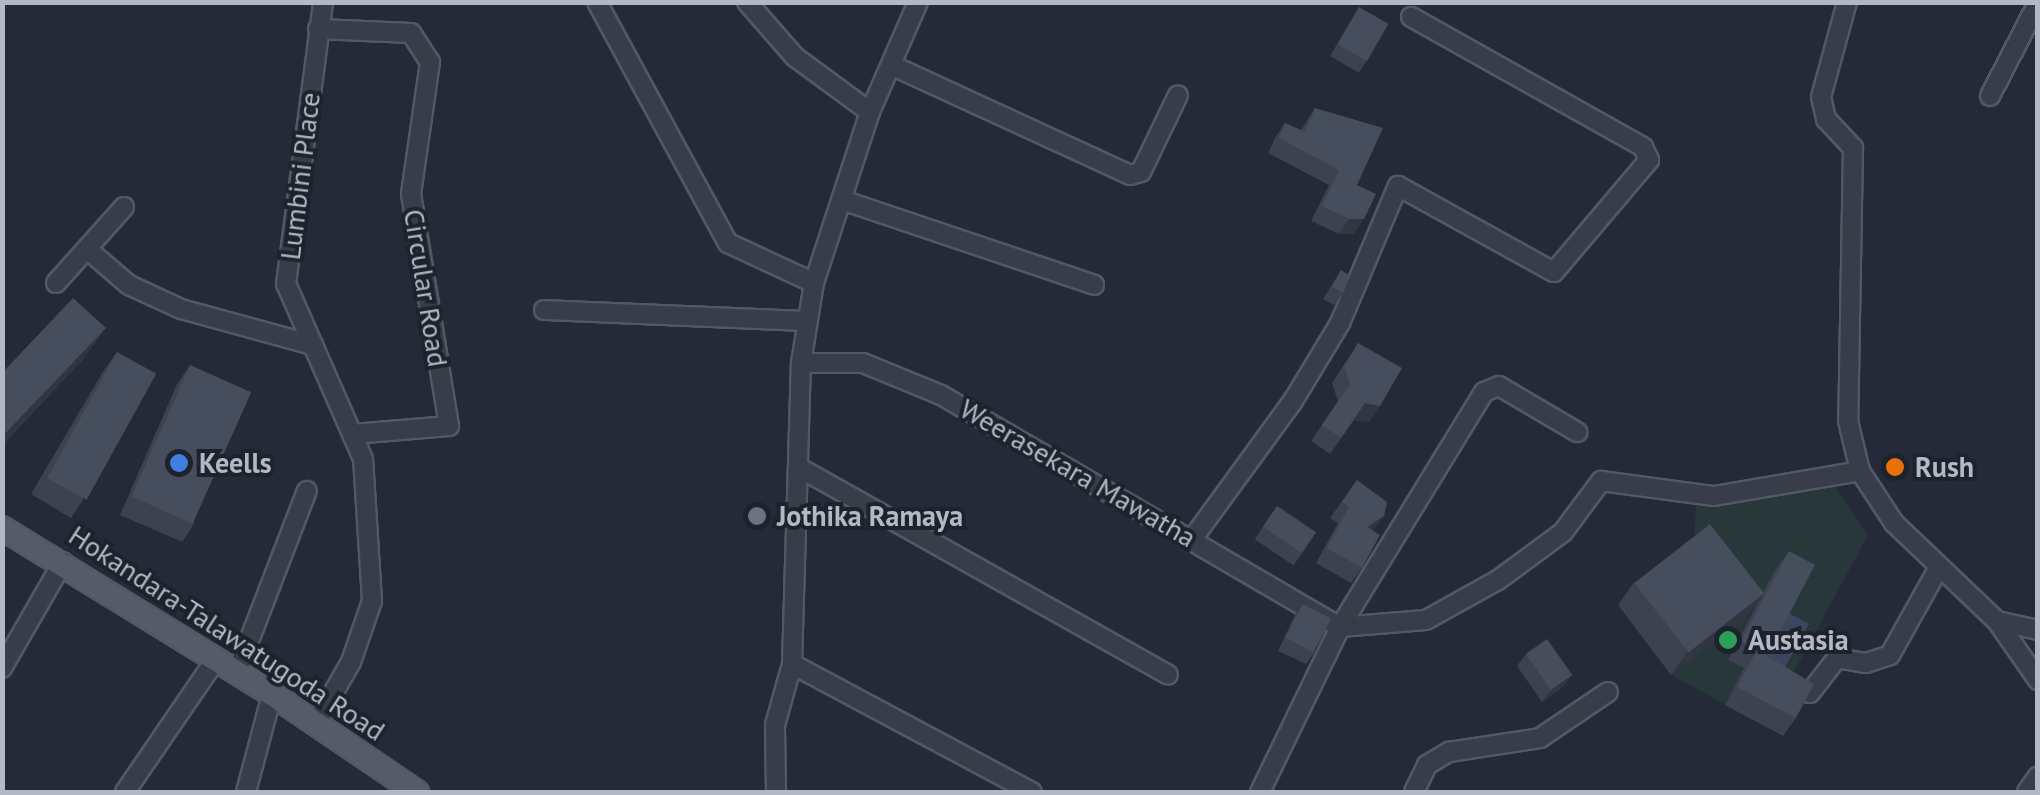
<!DOCTYPE html>
<style>
body{margin:0}
#map{position:relative;width:2040px;height:795px;overflow:hidden;background:#252a38;font-family:"PT Sans",sans-serif}
div>[style]{position:absolute}
.green>*{inset:0;background:#28373a}
.water>*{inset:0;background:#3c465f;transform-origin:0 0}
.roads{filter:drop-shadow(2px 0 #535864) drop-shadow(-2px 0 #535864) drop-shadow(0 2px #535864) drop-shadow(0 -2px #535864)}
.minor>*{height:18px;margin:-9px;padding:0 9px;transform-origin:9px;border-radius:9px;background:#383d49}
.major>*{height:22px;margin:-11px;padding:0 11px;transform-origin:11px;border-radius:11px;background:#565b69}
.wall>*{inset:0;background:#3c424f;transform-origin:0 0}
.shaded-wall>*{inset:0;background:#313640}
.building>*{inset:0;background:#464d5c;transform-origin:0 0}
.dots>*{width:28px;height:28px;translate:-50% -50%;box-sizing:border-box;border:5px solid #1d222d;border-radius:50%}
span{translate:-50% -50%;white-space:nowrap;text-align:center;line-height:1.15;-webkit-text-stroke:8px #1d222d;paint-order:stroke}
.street-label{font-size:28px;color:#b3b8c4}
.poi-label{font-size:28px;color:#b3b8c4;font-weight:700}
.left{translate:0 -50%;text-align:left}
.frame{position:absolute;inset:0;border:5px solid #b3b8c4;pointer-events:none}
</style>
<div id="map">
<div class="green">
<i style="clip-path:polygon(1830px 479px,1868px 535px,1785px 688px,1803px 700px,1783px 736px,1671px 675px,1618px 605px,1694px 547px,1696px 502px,1714px 506px)"></i>
</div>
<div class="water">
<i style="left:1787px;top:612px;width:25px;height:63px;rotate:29deg"></i>
</div>
<div class="roads">
<div class="minor">
<i style="left:597px;top:2px;width:274px;rotate:61.5deg"></i>
<i style="left:728px;top:243px;width:95px;rotate:24.9deg"></i>
<i style="left:747px;top:2px;width:73px;rotate:48.9deg"></i>
<i style="left:795px;top:57px;width:93px;rotate:36.3deg"></i>
<i style="left:1847px;top:2px;width:98px;rotate:105.3deg"></i>
<i style="left:1821px;top:97px;width:23px;rotate:77deg"></i>
<i style="left:1826px;top:119px;width:40px;rotate:47deg"></i>
<i style="left:1853px;top:148px;width:273px;rotate:91deg"></i>
<i style="left:1848px;top:421px;width:51px;rotate:76.5deg"></i>
<i style="left:1860px;top:471px;width:62px;rotate:56.8deg"></i>
<i style="left:1894px;top:523px;width:142px;rotate:43.6deg"></i>
<i style="left:1997px;top:621px;width:72px;rotate:55.2deg"></i>
<i style="left:318px;top:29px;width:93px;rotate:2.5deg"></i>
<i style="left:411px;top:33px;width:35px;rotate:57deg"></i>
<i style="left:430px;top:62px;width:133px;rotate:98.2deg"></i>
<i style="left:411px;top:194px;width:235px;rotate:80.7deg"></i>
<i style="left:449px;top:426px;width:96px;rotate:175.2deg"></i>
<i style="left:891px;top:65px;width:263px;rotate:24.7deg"></i>
<i style="left:1130px;top:175px;width:11px;rotate:-15deg"></i>
<i style="left:1141px;top:172px;width:85px;rotate:-64.3deg"></i>
<i style="left:1990px;top:96px;width:105px;rotate:-62.7deg"></i>
<i style="left:842px;top:200px;width:266px;rotate:18.6deg"></i>
<i style="left:87px;top:249px;width:55px;rotate:40.6deg"></i>
<i style="left:129px;top:285px;width:57px;rotate:24.8deg"></i>
<i style="left:181px;top:309px;width:137px;rotate:15.3deg"></i>
<i style="left:56px;top:283px;width:102px;rotate:-48.2deg"></i>
<i style="left:544px;top:310px;width:264px;rotate:2.4deg"></i>
<i style="left:801px;top:363px;width:62px"></i>
<i style="left:863px;top:363px;width:84px;rotate:22.3deg"></i>
<i style="left:941px;top:395px;width:462px;rotate:30.2deg"></i>
<i style="left:1340px;top:627px;width:86px;rotate:-4.7deg"></i>
<i style="left:1426px;top:620px;width:82px;rotate:-29.1deg"></i>
<i style="left:1498px;top:580px;width:81px;rotate:-36.4deg"></i>
<i style="left:1563px;top:532px;width:64px;rotate:-53.3deg"></i>
<i style="left:1601px;top:481px;width:114px;rotate:7.6deg"></i>
<i style="left:1714px;top:496px;width:148px;rotate:-9.7deg"></i>
<i style="left:798px;top:467px;width:424px;rotate:29.3deg"></i>
<i style="left:1193px;top:538px;width:170px;rotate:-53.9deg"></i>
<i style="left:1293px;top:401px;width:91px;rotate:-58.9deg"></i>
<i style="left:1340px;top:323px;width:149px;rotate:-67.1deg"></i>
<i style="left:1398px;top:186px;width:178px;rotate:28.9deg"></i>
<i style="left:1554px;top:272px;width:147px;rotate:-49.7deg"></i>
<i style="left:1649px;top:160px;width:14px;rotate:-115deg"></i>
<i style="left:1643px;top:147px;width:266px;rotate:-150.7deg"></i>
<i style="left:1997px;top:621px;width:42px;rotate:12.4deg"></i>
<i style="left:792px;top:664px;width:272px;rotate:28.1deg"></i>
<i style="left:2px;top:668px;width:122px;rotate:-60.1deg"></i>
<i style="left:237px;top:672px;width:194px;rotate:-68.9deg"></i>
<i style="left:1810px;top:693px;width:44px;rotate:-52.4deg"></i>
<i style="left:1837px;top:658px;width:29px;rotate:10deg"></i>
<i style="left:1866px;top:663px;width:25px;rotate:-18deg"></i>
<i style="left:1890px;top:655px;width:96px;rotate:-60.8deg"></i>
<i style="left:316px;top:723px;width:70px;rotate:-60.2deg"></i>
<i style="left:351px;top:662px;width:65px;rotate:-71deg"></i>
<i style="left:372px;top:601px;width:142px;rotate:-93.6deg"></i>
<i style="left:363px;top:459px;width:191px;rotate:-113.7deg"></i>
<i style="left:286px;top:284px;width:284px;rotate:-82.5deg"></i>
<i style="left:125px;top:792px;width:161px;rotate:-55.6deg"></i>
<i style="left:246px;top:792px;width:101px;rotate:-75.1deg"></i>
<i style="left:776px;top:792px;width:67px;rotate:-90.9deg"></i>
<i style="left:775px;top:725px;width:63px;rotate:-74.4deg"></i>
<i style="left:792px;top:664px;width:301px;rotate:-88.3deg"></i>
<i style="left:801px;top:363px;width:81px;rotate:-80.8deg"></i>
<i style="left:814px;top:283px;width:180px;rotate:-71.9deg"></i>
<i style="left:870px;top:112px;width:120px;rotate:-66.4deg"></i>
<i style="left:1260px;top:792px;width:183px;rotate:-64.1deg"></i>
<i style="left:1340px;top:627px;width:276px;rotate:-58.5deg"></i>
<i style="left:1484px;top:392px;width:16px;rotate:-22deg"></i>
<i style="left:1499px;top:386px;width:91px;rotate:30.5deg"></i>
<i style="left:1414px;top:792px;width:30px;rotate:-64deg"></i>
<i style="left:1427px;top:765px;width:26px;rotate:-31deg"></i>
<i style="left:1449px;top:752px;width:92px;rotate:-8.7deg"></i>
<i style="left:1540px;top:738px;width:82px;rotate:-34.1deg"></i>
<i style="left:2027px;top:792px;width:19px;rotate:-55deg"></i>
</div>
<div class="major">
<i style="left:2px;top:528px;width:317px;rotate:31.6deg"></i>
<i style="left:272px;top:694px;width:175px;rotate:34.1deg"></i>
</div>
</div>
<div class="wall">
<i style="clip-path:polygon(1359px 7px,1367px 60px,1359px 73px,1330px 56px)"></i>
<i style="clip-path:polygon(1315px 108px,1357px 185px,1354px 234px,1339px 234px,1311px 221px,1329px 185px,1268px 153px,1275px 138px,1285px 123px,1301px 130px)"></i>
<i style="clip-path:polygon(1341px 270px,1343px 293px,1334px 305px,1323px 299px)"></i>
<i style="clip-path:polygon(1358px 343px,1380px 406px,1369px 422px,1354px 420px,1330px 454px,1311px 441px,1338px 401px,1332px 383px)"></i>
<i style="clip-path:polygon(117px 352px,83px 500px,71px 518px,31px 494px,104px 370px)"></i>
<i style="clip-path:polygon(190px 365px,194px 524px,182px 542px,120px 515px,177px 384px)"></i>
<i style="clip-path:polygon(1357px 480px,1373px 531px,1362px 568px,1351px 583px,1316px 563px,1338px 523px,1330px 518px)"></i>
<i style="left:1277px;top:506px;width:47px;height:40px;rotate:34deg"></i>
<i style="clip-path:polygon(1789px 551px,1767px 656px,1796px 718px,1783px 736px,1725px 705px,1744px 668px,1728px 660px,1761px 597px,1747px 617px,1671px 675px,1618px 605px,1634px 582px,1763px 593px,1776px 569px)"></i>
<i style="clip-path:polygon(1303px 604px,1315px 652px,1306px 664px,1278px 651px,1294px 617px)"></i>
<i style="clip-path:polygon(1526px 654px,1572px 675px,1563px 687px,1542px 702px,1517px 666px)"></i>
</div>
<div class="shaded-wall">
<i style="clip-path:polygon(1349px 219px,1364px 219px,1354px 234px,1339px 234px)"></i>
<i style="clip-path:polygon(106px 328px,82px 361px,2px 446px,2px 437px)"></i>
<i style="clip-path:polygon(1365px 403px,1380px 406px,1369px 422px,1353px 420px)"></i>
<i style="clip-path:polygon(1384px 516px,1373px 531px,1367px 527px)"></i>
<i style="clip-path:polygon(1764px 594px,1747px 617px,1671px 675px,1688px 651px)"></i>
<i style="clip-path:polygon(1572px 675px,1563px 687px,1542px 702px,1551px 690px)"></i>
</div>
<div class="building">
<i style="left:1359px;top:7px;width:34px;height:43px;rotate:30deg"></i>
<i style="clip-path:polygon(1315px 108px,1383px 128px,1357px 185px,1376px 194px,1364px 219px,1349px 219px,1322px 206px,1339px 170px,1279px 138px,1285px 123px,1305px 132px)"></i>
<i style="clip-path:polygon(1341px 270px,1350px 276px,1343px 293px,1332px 287px)"></i>
<i style="clip-path:polygon(73px 298px,106px 328px,2px 437px,2px 373px)"></i>
<i style="clip-path:polygon(1358px 343px,1402px 368px,1380px 406px,1365px 403px,1341px 438px,1322px 425px,1350px 384px,1344px 367px)"></i>
<i style="left:117px;top:352px;width:45px;height:144px;rotate:29deg"></i>
<i style="left:190px;top:365px;width:67px;height:144px;rotate:24deg"></i>
<i style="clip-path:polygon(1357px 480px,1387px 502px,1384px 516px,1367px 527px,1380px 535px,1362px 568px,1327px 548px,1349px 507px,1342px 502px)"></i>
<i style="left:1277px;top:506px;width:47px;height:25px;rotate:34deg"></i>
<i style="left:1710px;top:524px;width:88px;height:96px;rotate:52deg"></i>
<i style="clip-path:polygon(1789px 551px,1815px 565px,1767px 656px,1814px 684px,1796px 718px,1737px 687px,1757px 650px,1741px 641px)"></i>
<i style="left:1303px;top:604px;width:32px;height:38px;rotate:28deg"></i>
<i style="left:1547px;top:639px;width:44px;height:26px;rotate:55deg"></i>
</div>
<div class="dots">
<i style="left:179px;top:463px;background:#3f7fe0"></i>
<i style="left:1895px;top:467px;background:#e8710a"></i>
<i style="left:757px;top:516px;background:#6b7280"></i>
<i style="left:1728px;top:640px;background:#2e9e5b"></i>
</div>
<div class="street-label">
<span style="left:300px;top:176px;rotate:-83deg">Lumbini Place</span>
<span style="left:426px;top:288px;rotate:81deg">Circular Road</span>
<span style="left:1078px;top:473px;rotate:30deg">Weerasekara Mawatha</span>
<span style="left:227px;top:633px;rotate:33deg">Hokandara-Talawatugoda Road</span>
</div>
<div class="poi-label">
<span class="left" style="left:199px;top:463px">Keells</span>
<span class="left" style="left:1915px;top:467px">Rush</span>
<span class="left" style="left:777px;top:516px">Jothika Ramaya</span>
<span class="left" style="left:1748px;top:640px">Austasia</span>
</div>
<div class="frame"></div>
</div>
